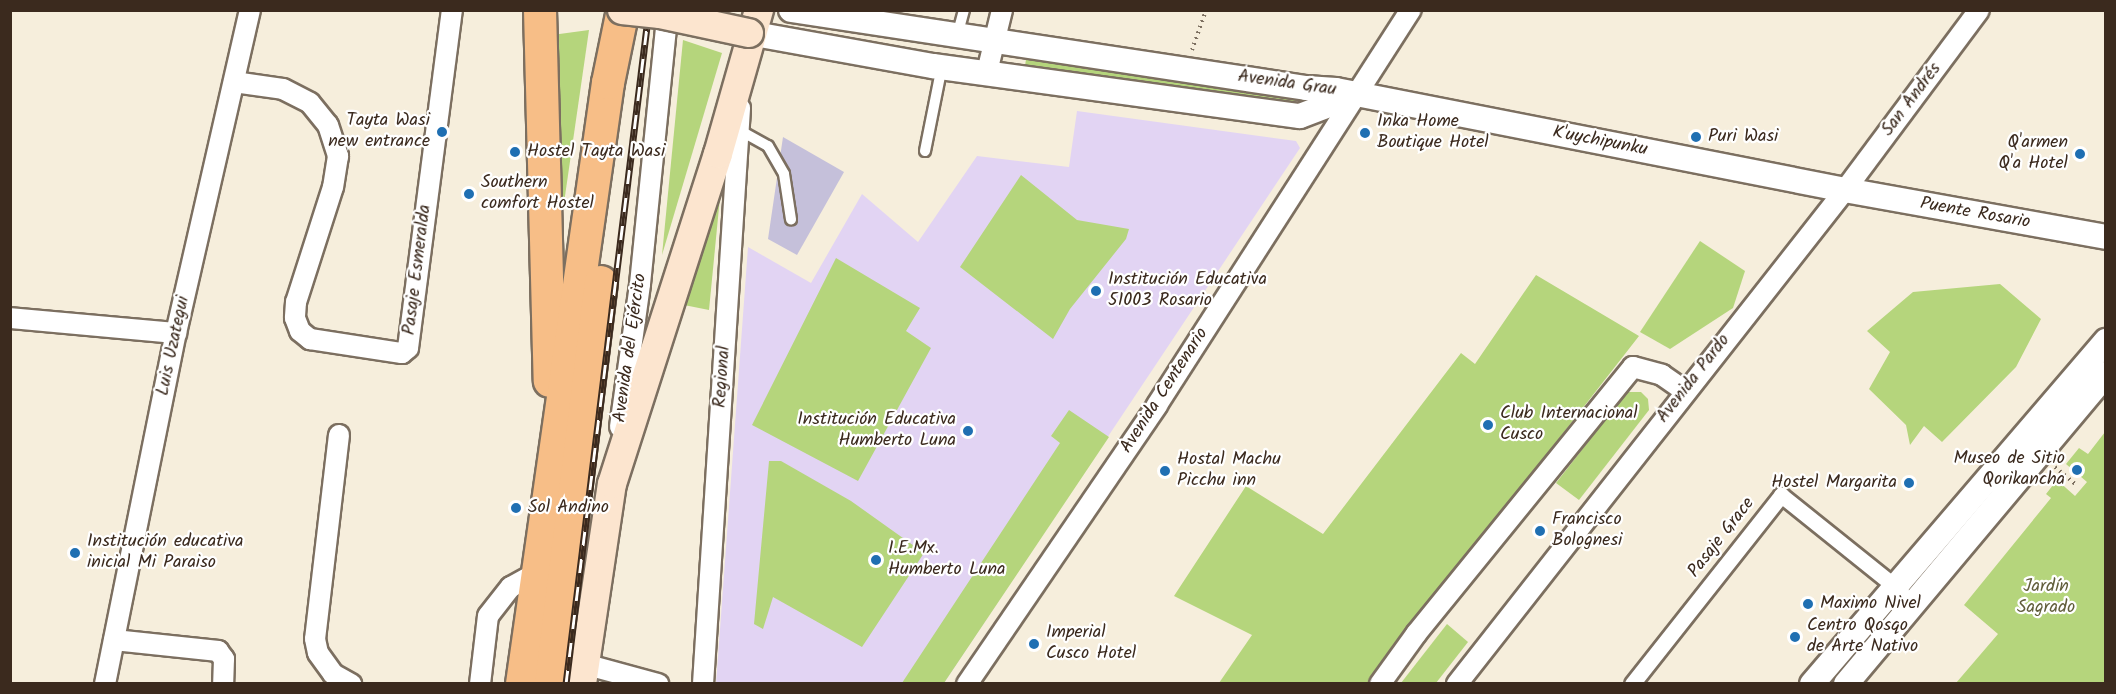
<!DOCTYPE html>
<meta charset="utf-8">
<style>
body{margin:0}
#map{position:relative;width:2116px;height:694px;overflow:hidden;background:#f6eedc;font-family:Kalam,sans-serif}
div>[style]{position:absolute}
.built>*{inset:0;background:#e2d4f3}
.industrial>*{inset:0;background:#c5c0da}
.green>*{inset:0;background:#b5d57c;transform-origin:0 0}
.path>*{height:4px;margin-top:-2px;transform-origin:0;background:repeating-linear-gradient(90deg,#7c6f60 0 1.5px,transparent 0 6px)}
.roads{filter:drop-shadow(2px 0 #7c6f60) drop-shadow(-2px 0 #7c6f60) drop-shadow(0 2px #7c6f60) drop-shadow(0 -2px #7c6f60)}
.service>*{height:10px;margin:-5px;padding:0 5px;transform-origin:5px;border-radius:5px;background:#fff}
.pedestrian>*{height:15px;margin:-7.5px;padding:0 7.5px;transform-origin:7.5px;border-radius:7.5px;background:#fff}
.minor>*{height:20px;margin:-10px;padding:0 10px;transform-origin:10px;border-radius:10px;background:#fff}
.tertiary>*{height:24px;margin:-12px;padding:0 12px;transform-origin:12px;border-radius:12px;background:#fff}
.secondary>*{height:28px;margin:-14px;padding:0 14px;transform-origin:14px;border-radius:14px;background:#fce5cf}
.primary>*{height:32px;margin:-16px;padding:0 16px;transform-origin:16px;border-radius:16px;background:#f7be87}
.rail>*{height:7px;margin-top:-3.5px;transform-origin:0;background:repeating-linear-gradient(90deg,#fff 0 14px,#3b2a1e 0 28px);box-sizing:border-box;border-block:2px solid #3b2a1e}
.bridges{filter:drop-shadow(2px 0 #7c6f60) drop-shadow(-2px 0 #7c6f60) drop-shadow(0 2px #7c6f60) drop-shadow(0 -2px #7c6f60)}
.secondary-bridge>*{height:28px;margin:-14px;padding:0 14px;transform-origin:14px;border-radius:14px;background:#fce5cf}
.dots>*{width:16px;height:16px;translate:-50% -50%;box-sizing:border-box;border:3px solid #fff;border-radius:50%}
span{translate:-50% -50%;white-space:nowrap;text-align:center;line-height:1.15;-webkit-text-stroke:4.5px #fff;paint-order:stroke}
.street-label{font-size:18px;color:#3b2a1e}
.poi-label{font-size:18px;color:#3b2a1e}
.right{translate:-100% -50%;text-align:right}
.left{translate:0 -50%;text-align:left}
.park-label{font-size:18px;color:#605d3a}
.frame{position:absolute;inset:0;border:12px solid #3b2a1e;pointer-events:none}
</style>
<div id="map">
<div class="built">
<i style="clip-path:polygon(1077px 111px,1296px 141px,1300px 148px,944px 683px,716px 684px,748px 247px,811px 283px,862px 194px,918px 242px,977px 156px,1069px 167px)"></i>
</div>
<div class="industrial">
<i style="clip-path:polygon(783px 137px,844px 172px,797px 255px,768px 239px)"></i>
</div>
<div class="green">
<i style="clip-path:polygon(589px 30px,554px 272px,552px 35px)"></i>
<i style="clip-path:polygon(683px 40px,722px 53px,662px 255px)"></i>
<i style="left:1026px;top:59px;width:273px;height:8px;rotate:8deg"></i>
<i style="clip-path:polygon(1021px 175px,1077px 220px,1129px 229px,1126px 239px,1070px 309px,1053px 339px,960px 267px)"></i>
<i style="clip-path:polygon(721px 187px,709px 310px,684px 305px)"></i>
<i style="clip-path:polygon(1700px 241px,1745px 271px,1733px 308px,1670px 349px,1640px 332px)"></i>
<i style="clip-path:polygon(836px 258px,920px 308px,906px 331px,931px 348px,858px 481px,752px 425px)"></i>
<i style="clip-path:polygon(1536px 275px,1639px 336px,1368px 683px,1219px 683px,1252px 635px,1174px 596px,1246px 486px,1323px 534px,1461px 353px,1475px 364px)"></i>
<i style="clip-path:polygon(2000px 284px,2041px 319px,2016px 367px,1942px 442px,1924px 426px,1910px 445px,1906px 425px,1869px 389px,1890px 352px,1867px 331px,1913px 292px)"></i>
<i style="clip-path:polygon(1627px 392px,1641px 392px,1648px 399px,1649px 410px,1579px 500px,1556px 483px)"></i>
<i style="clip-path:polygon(1069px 410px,1109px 437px,944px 683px,902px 683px,1060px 443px,1051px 436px)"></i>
<i style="clip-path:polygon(2105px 432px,2105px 683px,1956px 683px,1998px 634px,1964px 605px,2051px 498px,2046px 494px,2057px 480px,2075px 496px,2087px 482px,2066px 464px,2079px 448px,2088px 454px)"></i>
<i style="clip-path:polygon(769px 461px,781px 461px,851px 501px,924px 553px,862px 647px,773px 597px,763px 629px,754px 624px)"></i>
<i style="clip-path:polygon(1447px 624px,1468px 642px,1436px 683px,1401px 683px)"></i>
</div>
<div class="path">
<i style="left:1192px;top:50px;width:42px;rotate:-70.7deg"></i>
<i style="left:2055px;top:467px;width:26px;rotate:40deg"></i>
</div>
<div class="roads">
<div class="service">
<i style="left:957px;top:36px;width:27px;rotate:-75deg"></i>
<i style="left:739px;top:130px;width:33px;rotate:29deg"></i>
<i style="left:768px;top:146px;width:32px;rotate:60deg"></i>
<i style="left:784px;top:174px;width:46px;rotate:81.2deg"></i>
<i style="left:925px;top:151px;width:87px;rotate:-78.7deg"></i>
</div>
<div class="pedestrian">
<i style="left:1632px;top:684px;width:241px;rotate:-51.7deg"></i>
<i style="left:1781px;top:495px;width:154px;rotate:38.7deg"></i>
</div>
<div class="minor">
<i style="left:987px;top:72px;width:64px;rotate:-76.4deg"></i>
<i style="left:234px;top:82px;width:49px;rotate:8.1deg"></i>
<i style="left:283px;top:89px;width:30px;rotate:27deg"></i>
<i style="left:310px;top:103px;width:28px;rotate:51deg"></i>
<i style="left:328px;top:125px;width:33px;rotate:72deg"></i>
<i style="left:338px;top:156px;width:31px;rotate:99deg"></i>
<i style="left:333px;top:187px;width:121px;rotate:107.8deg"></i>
<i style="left:296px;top:302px;width:16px;rotate:94deg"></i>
<i style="left:295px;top:318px;width:14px;rotate:69deg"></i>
<i style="left:300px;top:331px;width:13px;rotate:39deg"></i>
<i style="left:310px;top:339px;width:93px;rotate:8.7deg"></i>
<i style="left:402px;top:353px;width:8px;rotate:-40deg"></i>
<i style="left:408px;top:348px;width:341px;rotate:-82.6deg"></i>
<i style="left:10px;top:318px;width:167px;rotate:5.2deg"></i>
<i style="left:620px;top:427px;width:144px;rotate:-82deg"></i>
<i style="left:640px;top:284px;width:275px;rotate:-84.2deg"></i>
<i style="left:339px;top:435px;width:205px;rotate:96.7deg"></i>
<i style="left:315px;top:639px;width:14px;rotate:78deg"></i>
<i style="left:318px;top:653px;width:26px;rotate:54deg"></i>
<i style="left:333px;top:674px;width:21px;rotate:29deg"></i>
<i style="left:114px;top:640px;width:105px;rotate:6deg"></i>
<i style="left:218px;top:651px;width:10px;rotate:53deg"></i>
<i style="left:224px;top:659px;width:25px;rotate:92deg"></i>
<i style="left:584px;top:664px;width:77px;rotate:15.1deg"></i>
<i style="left:105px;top:684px;width:358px;rotate:-78.6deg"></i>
<i style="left:176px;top:333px;width:331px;rotate:-77.1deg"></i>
<i style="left:480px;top:684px;width:68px;rotate:-83.3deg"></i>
<i style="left:488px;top:616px;width:37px;rotate:-52deg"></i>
<i style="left:511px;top:587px;width:29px;rotate:-29deg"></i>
<i style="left:703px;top:684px;width:577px;rotate:-86.32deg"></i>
<i style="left:967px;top:684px;width:338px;rotate:-55.7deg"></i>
<i style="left:1157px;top:405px;width:470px;rotate:-57.3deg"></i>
<i style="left:1380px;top:684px;width:62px;rotate:-54.2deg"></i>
<i style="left:1416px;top:634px;width:344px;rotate:-50.9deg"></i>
<i style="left:1633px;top:367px;width:30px;rotate:15deg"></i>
<i style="left:1662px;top:375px;width:28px;rotate:35deg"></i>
<i style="left:1457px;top:684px;width:628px;rotate:-51.85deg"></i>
<i style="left:1845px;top:190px;width:224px;rotate:-53.3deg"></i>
</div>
<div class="tertiary">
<i style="left:791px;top:10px;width:521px;rotate:8.61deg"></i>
<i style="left:1306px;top:88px;width:30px;rotate:4deg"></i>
<i style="left:1336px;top:90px;width:519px;rotate:11.11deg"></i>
<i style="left:1845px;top:190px;width:265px;rotate:10.2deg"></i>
<i style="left:749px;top:33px;width:187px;rotate:10.2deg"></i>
<i style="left:933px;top:66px;width:370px;rotate:7.8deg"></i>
<i style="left:1300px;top:116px;width:59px;rotate:-20.9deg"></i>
<i style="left:1812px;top:684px;width:452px;rotate:-49.4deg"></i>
<i style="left:1846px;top:684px;width:405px;rotate:-50deg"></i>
</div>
<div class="secondary">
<i style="left:582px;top:684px;width:202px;rotate:-81.5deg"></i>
<i style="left:612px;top:484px;width:347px;rotate:-72.2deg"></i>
<i style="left:718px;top:154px;width:150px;rotate:-74.1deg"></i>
</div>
<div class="primary">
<i style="left:540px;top:10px;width:371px;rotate:88.5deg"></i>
<i style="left:522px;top:684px;width:607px;rotate:-81.86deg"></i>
<i style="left:608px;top:83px;width:75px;rotate:-78.4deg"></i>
<i style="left:551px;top:684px;width:405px;rotate:-82.9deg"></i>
</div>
</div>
<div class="rail">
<i style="left:566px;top:684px;width:679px;rotate:-82.98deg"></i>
</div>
<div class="bridges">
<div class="secondary-bridge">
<i style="left:622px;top:10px;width:38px;rotate:6deg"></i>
<i style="left:660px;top:14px;width:91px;rotate:12.1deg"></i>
</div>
</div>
<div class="dots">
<i style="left:442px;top:132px;background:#1f6fb2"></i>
<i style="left:1365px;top:133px;background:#1f6fb2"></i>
<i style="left:1696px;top:137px;background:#1f6fb2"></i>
<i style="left:515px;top:152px;background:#1f6fb2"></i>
<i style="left:2080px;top:154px;background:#1f6fb2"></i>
<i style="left:469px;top:194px;background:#1f6fb2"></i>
<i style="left:1096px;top:291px;background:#1f6fb2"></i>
<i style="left:1488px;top:425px;background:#1f6fb2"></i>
<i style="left:968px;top:431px;background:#1f6fb2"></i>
<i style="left:2077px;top:470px;background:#1f6fb2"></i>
<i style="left:1165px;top:471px;background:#1f6fb2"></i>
<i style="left:1909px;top:483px;background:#1f6fb2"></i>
<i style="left:516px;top:508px;background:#1f6fb2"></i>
<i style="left:1540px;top:531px;background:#1f6fb2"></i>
<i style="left:75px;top:553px;background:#1f6fb2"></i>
<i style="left:876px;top:560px;background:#1f6fb2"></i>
<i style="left:1808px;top:604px;background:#1f6fb2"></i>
<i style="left:1795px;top:637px;background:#1f6fb2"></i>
<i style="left:1034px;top:644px;background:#1f6fb2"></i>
</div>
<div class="street-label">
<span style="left:1287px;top:84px;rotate:8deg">Avenida Grau</span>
<span style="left:1912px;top:100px;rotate:-53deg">San Andrés</span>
<span style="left:1600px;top:142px;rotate:11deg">K'uychipunku</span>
<span style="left:1975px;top:214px;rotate:10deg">Puente Rosario</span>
<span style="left:418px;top:270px;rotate:-83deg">Pasaje Esmeralda</span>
<span style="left:174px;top:346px;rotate:-78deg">Luis Uzategui</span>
<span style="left:631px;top:348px;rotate:-82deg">Avenida del Ejército</span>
<span style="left:723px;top:377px;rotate:-86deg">Regional</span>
<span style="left:1694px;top:379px;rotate:-52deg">Avenida Pardo</span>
<span style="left:1165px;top:391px;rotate:-57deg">Avenida Centenario</span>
<span style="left:1722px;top:538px;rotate:-52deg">Pasaje Grace</span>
</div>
<div class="poi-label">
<span class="right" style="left:430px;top:132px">Tayta Wasi<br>new entrance</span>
<span class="left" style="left:1377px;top:133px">Inka Home<br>Boutique Hotel</span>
<span class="left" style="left:1708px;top:137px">Puri Wasi</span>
<span class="right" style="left:2068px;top:154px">Q'armen<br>Q'a Hotel</span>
<span class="left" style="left:527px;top:152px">Hostel Tayta Wasi</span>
<span class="left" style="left:481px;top:194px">Southern<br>comfort Hostel</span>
<span class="left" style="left:1108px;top:291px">Institución Educativa<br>51003 Rosario</span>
<span class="left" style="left:1500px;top:425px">Club Internacional<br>Cusco</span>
<span class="right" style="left:956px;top:431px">Institución Educativa<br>Humberto Luna</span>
<span class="right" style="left:2065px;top:470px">Museo de Sitio<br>Qorikancha</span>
<span class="left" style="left:1177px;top:471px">Hostal Machu<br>Picchu inn</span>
<span class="right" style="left:1897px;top:483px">Hostel Margarita</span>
<span class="left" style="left:528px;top:508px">Sol Andino</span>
<span class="left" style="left:1552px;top:531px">Francisco<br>Bolognesi</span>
<span class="left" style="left:87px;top:553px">Institución educativa<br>inicial Mi Paraiso</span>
<span class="left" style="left:888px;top:560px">I.E.Mx.<br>Humberto Luna</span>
<span class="left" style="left:1820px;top:604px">Maximo Nivel</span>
<span class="left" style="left:1807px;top:637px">Centro Qosqo<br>de Arte Nativo</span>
<span class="left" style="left:1046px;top:644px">Imperial<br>Cusco Hotel</span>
</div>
<div class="park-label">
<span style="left:2046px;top:598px">Jardín<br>Sagrado</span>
</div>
<div class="frame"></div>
</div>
